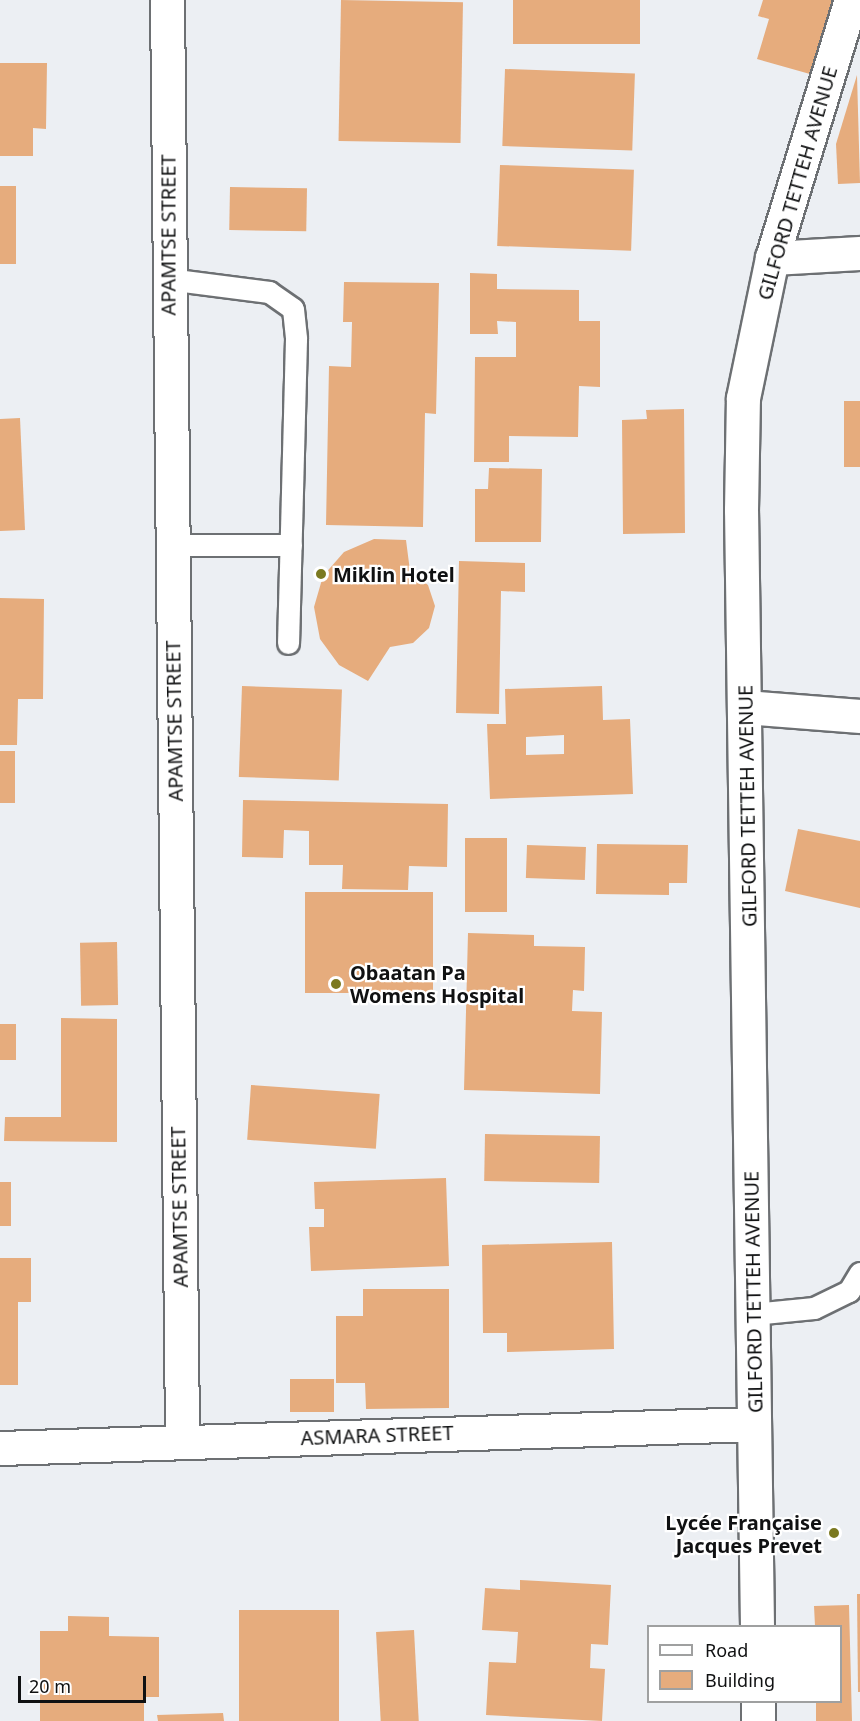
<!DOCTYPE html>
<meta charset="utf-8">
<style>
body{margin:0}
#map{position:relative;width:860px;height:1721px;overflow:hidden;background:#eceff3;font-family:"Noto Sans",sans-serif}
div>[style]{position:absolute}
.building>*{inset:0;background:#e6ac7d;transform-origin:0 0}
.roads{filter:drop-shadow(2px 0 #6d7073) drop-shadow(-2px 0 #6d7073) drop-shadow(0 2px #6d7073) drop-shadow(0 -2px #6d7073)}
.lane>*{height:21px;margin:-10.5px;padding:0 10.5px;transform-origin:10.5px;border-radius:10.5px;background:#fff}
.street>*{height:33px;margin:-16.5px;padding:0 16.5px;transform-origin:16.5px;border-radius:16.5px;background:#fff}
.dots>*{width:16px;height:16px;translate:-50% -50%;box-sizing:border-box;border:3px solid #fff;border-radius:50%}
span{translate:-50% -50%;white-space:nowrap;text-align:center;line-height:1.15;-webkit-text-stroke:4.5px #fff;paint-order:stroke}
.street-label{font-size:20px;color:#101112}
.poi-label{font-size:20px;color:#101112;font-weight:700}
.left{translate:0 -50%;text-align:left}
.right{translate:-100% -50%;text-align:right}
.legend{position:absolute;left:647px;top:1625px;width:195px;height:78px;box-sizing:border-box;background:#fff;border:2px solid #9fa0a0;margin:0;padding:8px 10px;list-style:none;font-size:18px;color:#101112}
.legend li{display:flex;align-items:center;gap:12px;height:30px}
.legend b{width:30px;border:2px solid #9fa0a0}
.scale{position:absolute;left:18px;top:1676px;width:128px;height:27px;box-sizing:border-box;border:3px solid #101112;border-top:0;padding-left:8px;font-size:18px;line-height:21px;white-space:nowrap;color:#101112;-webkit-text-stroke:4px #fff;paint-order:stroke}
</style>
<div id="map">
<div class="building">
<i style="left:341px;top:0;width:122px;height:141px;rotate:1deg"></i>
<i style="left:513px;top:0;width:127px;height:44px"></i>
<i style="clip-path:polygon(763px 0,838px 0,817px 76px,757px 59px,769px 19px,758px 16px)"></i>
<i style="clip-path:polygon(0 63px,47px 63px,46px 129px,33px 128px,33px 156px,0 156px)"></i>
<i style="left:505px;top:69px;width:130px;height:77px;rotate:2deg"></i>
<i style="clip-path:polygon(857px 75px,860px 183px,838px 184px,836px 144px)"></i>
<i style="left:500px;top:165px;width:134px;height:81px;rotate:2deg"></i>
<i style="left:0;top:186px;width:16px;height:78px"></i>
<i style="left:230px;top:187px;width:77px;height:43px;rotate:1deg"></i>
<i style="clip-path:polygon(470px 273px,497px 274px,497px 289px,579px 290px,579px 321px,600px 321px,600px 387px,579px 386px,578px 437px,509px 436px,509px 462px,474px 462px,475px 357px,516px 357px,516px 322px,497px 321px,498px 334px,470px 334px)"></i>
<i style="clip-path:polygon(344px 282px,439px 283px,436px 414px,425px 413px,423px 527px,326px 525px,329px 366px,351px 367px,352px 322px,343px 322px)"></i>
<i style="left:844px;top:401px;width:16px;height:66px"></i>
<i style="clip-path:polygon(684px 409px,685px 533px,623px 534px,622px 420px,647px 419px,646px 410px)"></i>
<i style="clip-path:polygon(20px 418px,25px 530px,0 531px,0 419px)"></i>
<i style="clip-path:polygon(489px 468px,542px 469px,541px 542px,475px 542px,475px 489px,488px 489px)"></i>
<i style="clip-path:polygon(374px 539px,406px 540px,410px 571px,428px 585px,435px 606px,429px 628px,413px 643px,390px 647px,368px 681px,339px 665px,320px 639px,314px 607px,323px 576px,344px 552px)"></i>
<i style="clip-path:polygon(459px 561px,525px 563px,525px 592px,501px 591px,499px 714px,456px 713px)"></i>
<i style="clip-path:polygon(0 598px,44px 599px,43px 699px,18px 699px,17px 745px,0 745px)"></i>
<i style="left:242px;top:686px;width:100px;height:91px;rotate:2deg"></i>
<i style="clip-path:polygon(evenodd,602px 686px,603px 720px,630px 719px,633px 794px,490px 799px,487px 724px,506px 724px,505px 689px,602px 686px,564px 735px,564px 754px,526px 755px,526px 737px,564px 735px)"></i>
<i style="left:0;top:751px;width:15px;height:52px"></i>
<i style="clip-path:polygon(243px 800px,448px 804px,447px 867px,409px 866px,408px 890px,342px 889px,343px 865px,309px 865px,309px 831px,284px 830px,283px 858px,242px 857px)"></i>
<i style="clip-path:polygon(798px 829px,860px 841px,860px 908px,785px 891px)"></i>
<i style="left:465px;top:838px;width:42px;height:74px"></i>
<i style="clip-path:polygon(597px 844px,688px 845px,687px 883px,669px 883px,669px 895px,596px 894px)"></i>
<i style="left:527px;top:845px;width:59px;height:33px;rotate:2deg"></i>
<i style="left:305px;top:892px;width:128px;height:101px"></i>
<i style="clip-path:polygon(468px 933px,534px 935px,534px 946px,585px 947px,584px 991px,573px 990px,572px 1011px,602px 1012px,600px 1094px,464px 1090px)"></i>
<i style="left:117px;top:942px;width:63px;height:37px;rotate:89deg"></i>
<i style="clip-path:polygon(61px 1018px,117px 1019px,117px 1142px,4px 1141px,5px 1117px,61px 1117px)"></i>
<i style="left:0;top:1024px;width:16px;height:36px"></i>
<i style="left:251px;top:1085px;width:129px;height:55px;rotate:4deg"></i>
<i style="left:485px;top:1134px;width:115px;height:47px;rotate:1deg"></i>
<i style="clip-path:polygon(446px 1178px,449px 1266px,311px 1271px,309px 1227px,324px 1227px,324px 1209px,315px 1209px,314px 1182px)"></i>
<i style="left:0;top:1182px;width:11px;height:44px"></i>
<i style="clip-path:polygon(612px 1242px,614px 1349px,507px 1352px,507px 1333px,483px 1333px,482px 1245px)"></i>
<i style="clip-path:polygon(0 1258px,31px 1258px,31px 1302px,18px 1302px,18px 1385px,0 1385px)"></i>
<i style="clip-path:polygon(363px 1289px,449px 1289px,449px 1408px,366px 1409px,365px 1383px,336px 1383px,336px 1316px,363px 1316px)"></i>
<i style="left:290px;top:1379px;width:44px;height:33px"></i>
<i style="clip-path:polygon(520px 1580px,611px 1585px,608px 1645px,591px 1644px,590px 1668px,605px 1669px,602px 1721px,486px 1715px,489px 1662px,516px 1663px,518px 1632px,482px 1630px,485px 1588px,520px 1590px)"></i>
<i style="clip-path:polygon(857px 1594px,860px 1594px,860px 1692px,858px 1692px)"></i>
<i style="clip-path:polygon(849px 1605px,852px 1721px,816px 1721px,816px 1702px,840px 1702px,840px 1626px,815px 1626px,814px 1606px)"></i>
<i style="left:239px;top:1610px;width:100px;height:111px"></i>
<i style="clip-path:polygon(68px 1616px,109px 1617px,109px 1636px,159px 1637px,159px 1697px,144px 1697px,144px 1721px,40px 1721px,40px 1631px,68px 1631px)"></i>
<i style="left:414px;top:1630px;width:91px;height:38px;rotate:87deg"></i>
<i style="clip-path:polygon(223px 1713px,224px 1721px,158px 1721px,157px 1715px)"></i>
</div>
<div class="roads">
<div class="lane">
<i style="left:168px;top:279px;width:102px;rotate:7.3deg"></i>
<i style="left:269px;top:292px;width:29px;rotate:35deg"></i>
<i style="left:293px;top:309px;width:30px;rotate:84deg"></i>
<i style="left:296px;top:339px;width:304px;rotate:91.5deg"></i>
<i style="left:171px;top:545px;width:120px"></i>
<i style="left:753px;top:1314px;width:61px;rotate:-5.6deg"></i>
<i style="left:814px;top:1308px;width:39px;rotate:-26deg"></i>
<i style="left:849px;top:1291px;width:21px;rotate:-59deg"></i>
</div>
<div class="street">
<i style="left:167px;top:0;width:1441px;rotate:89.4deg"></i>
<i style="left:772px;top:258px;width:88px;rotate:-3.3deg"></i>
<i style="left:745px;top:707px;width:115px;rotate:4.5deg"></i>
<i style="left:0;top:1448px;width:754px;rotate:-1.82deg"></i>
<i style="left:757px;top:1626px;width:1116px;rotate:-90.82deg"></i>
<i style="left:741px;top:510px;width:112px;rotate:-89deg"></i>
<i style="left:743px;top:398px;width:143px;rotate:-78.3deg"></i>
<i style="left:772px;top:258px;width:270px;rotate:-73deg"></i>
<i style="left:758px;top:1702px;width:19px;rotate:90deg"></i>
</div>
</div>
<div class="dots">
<i style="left:321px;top:574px;background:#7b7920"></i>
<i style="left:336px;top:984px;background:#7b7920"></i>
<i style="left:834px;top:1533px;background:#7b7920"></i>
</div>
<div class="street-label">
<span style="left:797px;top:183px;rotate:-74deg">GILFORD TETTEH AVENUE</span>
<span style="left:168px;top:235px;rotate:-90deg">APAMTSE STREET</span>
<span style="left:174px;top:721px;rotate:-91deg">APAMTSE STREET</span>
<span style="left:747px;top:806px;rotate:-91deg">GILFORD TETTEH AVENUE</span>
<span style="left:179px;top:1207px;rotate:-91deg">APAMTSE STREET</span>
<span style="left:753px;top:1292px;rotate:-91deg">GILFORD TETTEH AVENUE</span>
<span style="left:377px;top:1435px;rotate:-2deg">ASMARA STREET</span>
</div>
<div class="poi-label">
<span class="left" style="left:333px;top:574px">Miklin Hotel</span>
<span class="left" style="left:350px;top:984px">Obaatan Pa<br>Womens Hospital</span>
<span class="right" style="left:822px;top:1534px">Lycée Française<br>Jacques Prevet</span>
</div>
<ul class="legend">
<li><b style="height:8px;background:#fff"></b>Road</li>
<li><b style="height:16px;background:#e6ac7d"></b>Building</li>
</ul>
<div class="scale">20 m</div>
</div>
